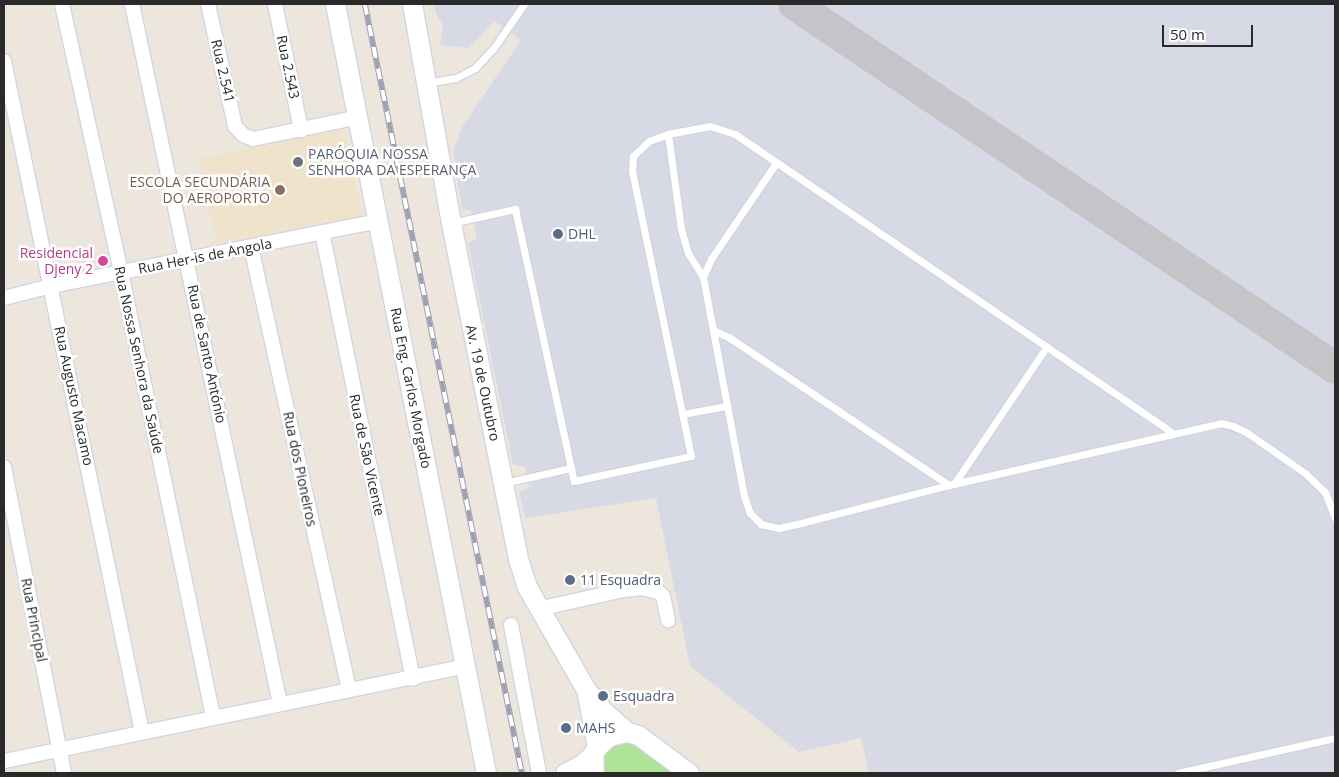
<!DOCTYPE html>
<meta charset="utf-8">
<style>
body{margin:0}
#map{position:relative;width:1339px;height:777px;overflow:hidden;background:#ede6dc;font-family:"Open Sans",sans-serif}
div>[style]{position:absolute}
.education>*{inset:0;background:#efe4cb;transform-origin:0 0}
.airport>*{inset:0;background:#d7d9e5}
.green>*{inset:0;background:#afe497}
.taxiway>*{height:32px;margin:-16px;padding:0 16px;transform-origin:16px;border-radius:16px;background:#c6c4c8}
.roads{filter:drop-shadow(1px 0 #d1d4e3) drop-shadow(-1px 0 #d1d4e3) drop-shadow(0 1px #d1d4e3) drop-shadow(0 -1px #d1d4e3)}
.lane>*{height:7px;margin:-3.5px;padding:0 3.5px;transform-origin:3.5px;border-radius:3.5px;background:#fff}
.street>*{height:14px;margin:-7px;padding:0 7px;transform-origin:7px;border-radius:7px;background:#fff}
.secondary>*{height:19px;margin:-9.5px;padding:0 9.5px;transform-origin:9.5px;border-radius:9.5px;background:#fff}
.rail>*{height:5.5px;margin-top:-2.75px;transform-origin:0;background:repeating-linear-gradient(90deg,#fff 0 11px,#9ea1b5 0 22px);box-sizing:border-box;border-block:1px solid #9ea1b5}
.dots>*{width:14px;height:14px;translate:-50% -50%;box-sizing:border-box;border:2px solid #fff;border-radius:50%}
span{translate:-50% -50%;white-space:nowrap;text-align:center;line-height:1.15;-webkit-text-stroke:5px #fff;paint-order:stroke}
.street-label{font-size:14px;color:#2a2a2a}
.worship-label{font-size:14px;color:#5b616d}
.left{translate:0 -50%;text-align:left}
.education-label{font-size:14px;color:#785e54}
.right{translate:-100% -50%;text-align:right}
.service-label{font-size:14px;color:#4e5e75}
.hotel-label{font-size:14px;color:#b23c85}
.frame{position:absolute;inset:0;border:5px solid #2a2a2a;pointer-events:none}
.scale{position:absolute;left:1162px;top:25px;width:91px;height:22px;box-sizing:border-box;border:2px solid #2a2a2a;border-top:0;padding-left:6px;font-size:15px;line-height:18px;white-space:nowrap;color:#2a2a2a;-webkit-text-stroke:4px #fff;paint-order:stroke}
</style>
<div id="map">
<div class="education">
<i style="left:344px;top:128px;width:95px;height:149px;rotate:78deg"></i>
</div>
<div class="airport">
<i style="clip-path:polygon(434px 4px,1335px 4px,1335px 773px,869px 773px,861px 738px,799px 752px,690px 666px,656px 498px,525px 518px,519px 492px,529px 487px,525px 467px,513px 464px,468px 243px,477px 238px,471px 211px,462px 209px,453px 152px,462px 127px,521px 40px,495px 21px,469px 48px,440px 45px,443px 25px,436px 14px)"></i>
</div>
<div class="green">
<i style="clip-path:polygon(624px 741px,636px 744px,675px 773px,601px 773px,599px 760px,605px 746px)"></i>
</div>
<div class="taxiway">
<i style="left:794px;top:4px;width:652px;rotate:33.93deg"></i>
</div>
<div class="roads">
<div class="lane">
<i style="left:427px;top:83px;width:29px;rotate:-10deg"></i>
<i style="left:456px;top:78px;width:21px;rotate:-28deg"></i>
<i style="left:475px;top:68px;width:26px;rotate:-47deg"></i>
<i style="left:493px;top:49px;width:55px;rotate:-55.4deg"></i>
<i style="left:668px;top:134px;width:96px;rotate:82.2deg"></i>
<i style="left:681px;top:229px;width:25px;rotate:74deg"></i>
<i style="left:688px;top:253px;width:28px;rotate:58deg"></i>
<i style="left:776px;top:163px;width:116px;rotate:124.1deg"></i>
<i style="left:711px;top:259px;width:20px;rotate:114deg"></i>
<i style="left:703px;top:277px;width:223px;rotate:79.4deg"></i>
<i style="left:744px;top:496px;width:18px;rotate:71deg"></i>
<i style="left:750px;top:513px;width:16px;rotate:45deg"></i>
<i style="left:761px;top:524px;width:18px;rotate:13deg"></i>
<i style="left:779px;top:528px;width:18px;rotate:-13deg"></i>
<i style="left:797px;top:524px;width:157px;rotate:-14.4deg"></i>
<i style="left:949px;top:485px;width:279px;rotate:-12.8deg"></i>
<i style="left:1221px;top:423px;width:12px;rotate:14deg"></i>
<i style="left:1233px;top:426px;width:14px;rotate:25deg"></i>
<i style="left:1246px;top:432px;width:72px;rotate:34.8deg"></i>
<i style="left:1305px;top:473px;width:28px;rotate:44deg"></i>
<i style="left:1325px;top:492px;width:28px;rotate:69deg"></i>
<i style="left:451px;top:223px;width:66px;rotate:-12.3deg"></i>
<i style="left:515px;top:209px;width:278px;rotate:77.8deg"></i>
<i style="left:574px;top:481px;width:120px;rotate:-12.1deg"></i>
<i style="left:691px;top:456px;width:291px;rotate:-101.7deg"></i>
<i style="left:632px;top:171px;width:15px;rotate:-86deg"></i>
<i style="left:633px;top:156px;width:22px;rotate:-43deg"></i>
<i style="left:649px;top:141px;width:20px;rotate:-20deg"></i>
<i style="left:668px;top:134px;width:43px;rotate:-10.8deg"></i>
<i style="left:710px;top:126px;width:26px;rotate:18deg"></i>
<i style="left:735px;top:134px;width:530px;rotate:34.32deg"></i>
<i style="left:713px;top:330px;width:19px;rotate:25deg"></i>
<i style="left:730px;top:338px;width:264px;rotate:33.9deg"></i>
<i style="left:682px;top:414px;width:46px;rotate:-10.1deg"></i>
<i style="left:504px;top:483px;width:69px;rotate:-12.6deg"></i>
<i style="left:954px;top:484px;width:166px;rotate:-56deg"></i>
<i style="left:1178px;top:773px;width:161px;rotate:-12.6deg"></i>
</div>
<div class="street">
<i style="left:62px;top:4px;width:274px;rotate:77.6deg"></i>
<i style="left:121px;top:272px;width:454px;rotate:78.3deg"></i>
<i style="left:132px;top:4px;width:715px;rotate:78.06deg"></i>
<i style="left:208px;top:4px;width:125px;rotate:77.5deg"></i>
<i style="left:235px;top:126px;width:12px;rotate:48deg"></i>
<i style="left:243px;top:135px;width:11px;rotate:22deg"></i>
<i style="left:253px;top:139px;width:108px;rotate:-11.7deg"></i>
<i style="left:275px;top:4px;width:129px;rotate:78.3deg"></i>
<i style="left:4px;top:61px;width:685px;rotate:78.38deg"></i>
<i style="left:322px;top:232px;width:456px;rotate:78.5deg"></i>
<i style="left:251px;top:247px;width:454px;rotate:77.5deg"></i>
<i style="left:4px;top:298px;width:49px;rotate:-14.3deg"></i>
<i style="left:51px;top:286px;width:333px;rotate:-11.2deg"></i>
<i style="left:4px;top:467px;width:312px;rotate:78.9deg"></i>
<i style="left:538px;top:609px;width:88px;rotate:-12.5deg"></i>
<i style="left:624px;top:590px;width:17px;rotate:-7deg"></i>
<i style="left:641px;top:588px;width:17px;rotate:13deg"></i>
<i style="left:658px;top:592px;width:6px;rotate:39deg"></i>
<i style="left:663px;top:596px;width:25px;rotate:78deg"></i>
<i style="left:511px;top:625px;width:151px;rotate:79.3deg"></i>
<i style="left:4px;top:761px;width:471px;rotate:-11.6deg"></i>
</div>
<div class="secondary">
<i style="left:335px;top:4px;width:784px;rotate:78.89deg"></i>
<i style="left:412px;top:4px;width:222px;rotate:79.9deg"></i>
<i style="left:451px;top:223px;width:343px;rotate:78.7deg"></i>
<i style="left:518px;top:559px;width:29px;rotate:72deg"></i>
<i style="left:527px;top:587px;width:116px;rotate:60.1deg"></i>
<i style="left:585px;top:688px;width:29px;rotate:52deg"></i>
<i style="left:603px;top:711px;width:32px;rotate:41deg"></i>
<i style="left:587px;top:694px;width:54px;rotate:79.3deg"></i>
<i style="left:565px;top:773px;width:18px;rotate:-27deg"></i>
<i style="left:581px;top:765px;width:16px;rotate:-43deg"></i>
<i style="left:594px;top:773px;width:19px;rotate:-93deg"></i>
<i style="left:593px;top:754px;width:8px;rotate:-60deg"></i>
<i style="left:597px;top:747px;width:16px;rotate:-43deg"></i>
<i style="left:609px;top:736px;width:18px;rotate:-13deg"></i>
<i style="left:627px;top:732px;width:11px;rotate:15deg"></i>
<i style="left:638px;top:735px;width:64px;rotate:36.7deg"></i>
</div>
</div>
<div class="rail">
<i style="left:365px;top:4px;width:785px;rotate:78.46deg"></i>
</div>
<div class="dots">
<i style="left:298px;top:162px;background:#6b7280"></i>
<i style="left:280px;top:190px;background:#8d6e63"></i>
<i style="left:558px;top:234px;background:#5c6f8a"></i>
<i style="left:103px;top:261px;background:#d1479c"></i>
<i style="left:570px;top:580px;background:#5c6f8a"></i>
<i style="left:603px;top:696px;background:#5c6f8a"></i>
<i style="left:566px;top:728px;background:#5c6f8a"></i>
</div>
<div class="street-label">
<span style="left:288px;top:67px;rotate:78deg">Rua 2.543</span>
<span style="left:223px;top:71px;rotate:77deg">Rua 2.541</span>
<span style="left:205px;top:256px;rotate:-11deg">Rua Her-is de Angola</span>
<span style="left:207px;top:354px;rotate:78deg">Rua de Santo António</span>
<span style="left:139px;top:360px;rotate:78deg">Rua Nossa Senhora da Saúde</span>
<span style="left:483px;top:383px;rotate:78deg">Av. 19 de Outubro</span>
<span style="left:411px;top:388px;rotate:79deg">Rua Eng. Carlos Morgado</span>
<span style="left:74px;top:396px;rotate:78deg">Rua Augusto Macamo</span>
<span style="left:367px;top:455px;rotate:78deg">Rua de São Vicente</span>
<span style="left:300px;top:469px;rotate:78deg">Rua dos Pioneiros</span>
<span style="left:34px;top:620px;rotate:79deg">Rua Principal</span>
</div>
<div class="worship-label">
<span class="left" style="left:308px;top:162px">PARÓQUIA NOSSA<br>SENHORA DA ESPERANÇA</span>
</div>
<div class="education-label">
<span class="right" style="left:270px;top:190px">ESCOLA SECUNDÁRIA<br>DO AEROPORTO</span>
</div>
<div class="service-label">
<span class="left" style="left:568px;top:234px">DHL</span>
<span class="left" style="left:580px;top:580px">11 Esquadra</span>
<span class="left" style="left:613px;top:696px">Esquadra</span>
<span class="left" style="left:576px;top:728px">MAHS</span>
</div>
<div class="hotel-label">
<span class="right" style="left:93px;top:261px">Residencial<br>Djeny 2</span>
</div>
<div class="frame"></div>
<div class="scale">50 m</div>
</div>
